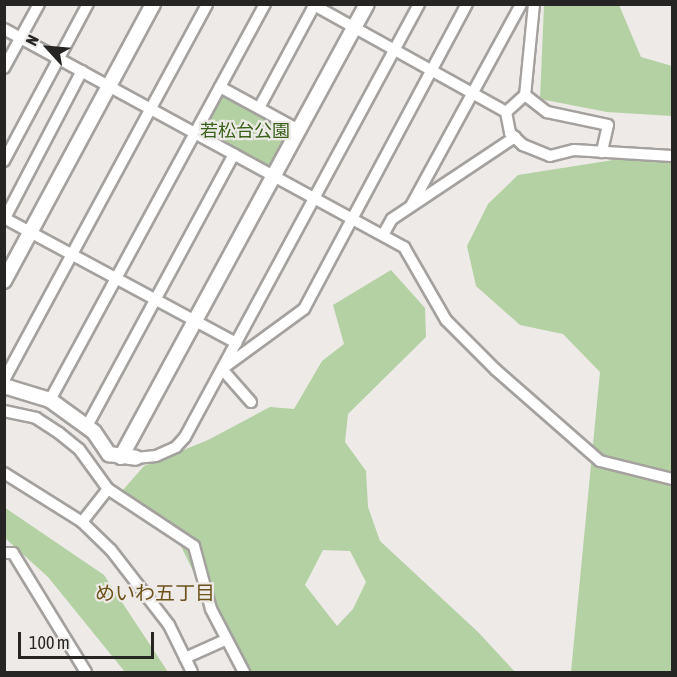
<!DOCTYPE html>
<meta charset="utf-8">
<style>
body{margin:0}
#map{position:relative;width:677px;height:677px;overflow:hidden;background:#edeae7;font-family:"Asap Condensed","Noto Sans JP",sans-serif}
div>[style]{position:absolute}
.green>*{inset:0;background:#b3d1a2}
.roads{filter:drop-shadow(2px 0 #a4a19e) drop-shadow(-2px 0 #a4a19e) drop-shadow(0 2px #a4a19e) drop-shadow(0 -2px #a4a19e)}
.minor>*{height:10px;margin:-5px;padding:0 5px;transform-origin:5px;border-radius:5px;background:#fff}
.tertiary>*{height:14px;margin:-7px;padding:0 7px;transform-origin:7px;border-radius:7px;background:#fff}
span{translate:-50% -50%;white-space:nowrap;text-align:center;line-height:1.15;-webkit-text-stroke:4.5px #edeae7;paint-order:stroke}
.park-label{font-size:18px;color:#38611a}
.neighbourhood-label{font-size:20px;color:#6e521b}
.frame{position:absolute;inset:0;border:6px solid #262524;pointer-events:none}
.north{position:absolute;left:18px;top:18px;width:60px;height:60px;-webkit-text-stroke:4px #edeae7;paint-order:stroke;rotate:296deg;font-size:16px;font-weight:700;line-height:24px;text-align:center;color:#262524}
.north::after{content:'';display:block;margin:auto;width:21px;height:27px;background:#262524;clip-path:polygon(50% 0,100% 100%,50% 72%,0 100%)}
.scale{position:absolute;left:18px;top:632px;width:136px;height:27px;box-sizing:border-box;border:3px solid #262524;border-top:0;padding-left:8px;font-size:18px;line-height:21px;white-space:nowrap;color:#262524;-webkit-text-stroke:4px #edeae7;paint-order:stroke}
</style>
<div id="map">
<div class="green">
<i style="clip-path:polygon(544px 5px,619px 5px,641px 57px,672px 66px,672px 116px,607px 112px,540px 99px)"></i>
<i style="clip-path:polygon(225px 96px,287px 129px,289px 137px,272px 165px,267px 167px,205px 133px,202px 126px,217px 99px)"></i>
<i style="clip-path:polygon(645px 155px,672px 159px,672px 672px,571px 672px,600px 372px,563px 334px,520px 325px,476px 286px,467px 246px,488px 204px,518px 175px)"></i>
<i style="clip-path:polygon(evenodd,391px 270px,425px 308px,426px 337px,348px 414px,345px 442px,366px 471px,368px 507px,380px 541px,478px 632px,515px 672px,251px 672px,207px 600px,178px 540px,123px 490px,144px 466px,208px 440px,270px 407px,294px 409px,322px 361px,344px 344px,333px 305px,391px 270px,323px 550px,350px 551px,366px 582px,353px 609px,337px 626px,305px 585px,323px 550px)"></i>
<i style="clip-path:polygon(4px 507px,104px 575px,168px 672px,125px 672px,48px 577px,5px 538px)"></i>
</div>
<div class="roads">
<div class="minor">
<i style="left:312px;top:4px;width:222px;rotate:29.1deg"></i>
<i style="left:534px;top:4px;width:91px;rotate:95.6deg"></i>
<i style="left:525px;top:95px;width:28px;rotate:38deg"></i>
<i style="left:547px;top:112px;width:62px;rotate:12deg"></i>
<i style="left:608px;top:125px;width:28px;rotate:103deg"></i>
<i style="left:4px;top:29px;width:456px;rotate:28.6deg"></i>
<i style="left:404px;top:247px;width:84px;rotate:60.1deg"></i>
<i style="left:446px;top:320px;width:71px;rotate:45deg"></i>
<i style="left:496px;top:370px;width:138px;rotate:41.2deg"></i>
<i style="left:600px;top:461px;width:74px;rotate:14deg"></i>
<i style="left:4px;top:68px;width:73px;rotate:-61.3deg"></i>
<i style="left:220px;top:87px;width:90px;rotate:28.6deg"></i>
<i style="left:525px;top:95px;width:25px;rotate:138deg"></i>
<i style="left:506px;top:112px;width:21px;rotate:79deg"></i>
<i style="left:510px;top:133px;width:18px;rotate:43deg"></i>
<i style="left:523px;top:145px;width:29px;rotate:22deg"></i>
<i style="left:550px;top:156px;width:25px;rotate:-14deg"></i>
<i style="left:574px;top:150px;width:98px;rotate:3.5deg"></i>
<i style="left:259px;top:108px;width:118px;rotate:-61.7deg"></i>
<i style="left:4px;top:161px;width:178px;rotate:-61.9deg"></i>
<i style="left:411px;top:206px;width:230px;rotate:-61.4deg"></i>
<i style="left:4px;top:218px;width:264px;rotate:28.3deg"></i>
<i style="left:5px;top:218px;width:166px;rotate:-62.4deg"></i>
<i style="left:383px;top:235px;width:18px;rotate:-61deg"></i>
<i style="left:392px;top:219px;width:148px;rotate:-33.7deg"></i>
<i style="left:4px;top:380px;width:427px;rotate:-61.6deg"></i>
<i style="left:50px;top:400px;width:451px;rotate:-61.5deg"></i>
<i style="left:251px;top:402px;width:44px;rotate:-131.3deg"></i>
<i style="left:222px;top:369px;width:102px;rotate:-36.2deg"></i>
<i style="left:304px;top:309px;width:346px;rotate:-61.9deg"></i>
<i style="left:4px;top:411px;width:33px;rotate:12deg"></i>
<i style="left:36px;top:418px;width:27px;rotate:33deg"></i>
<i style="left:59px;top:433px;width:26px;rotate:39deg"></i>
<i style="left:79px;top:449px;width:49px;rotate:54.1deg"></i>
<i style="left:108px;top:489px;width:103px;rotate:33.5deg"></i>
<i style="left:194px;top:546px;width:65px;rotate:74.9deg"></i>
<i style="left:211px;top:609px;width:71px;rotate:62.4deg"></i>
<i style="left:87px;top:426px;width:309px;rotate:-61.6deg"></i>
<i style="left:136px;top:458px;width:20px;rotate:-6deg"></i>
<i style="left:156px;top:456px;width:22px;rotate:-24deg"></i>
<i style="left:176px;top:447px;width:13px;rotate:-48deg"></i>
<i style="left:185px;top:437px;width:492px;rotate:-61.6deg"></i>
<i style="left:4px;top:473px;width:92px;rotate:32.1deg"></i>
<i style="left:82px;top:522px;width:40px;rotate:44deg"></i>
<i style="left:111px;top:550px;width:95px;rotate:52.3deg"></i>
<i style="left:169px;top:625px;width:52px;rotate:63.9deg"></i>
<i style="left:82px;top:522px;width:42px;rotate:-51.8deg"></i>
<i style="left:4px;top:553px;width:9px"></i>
<i style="left:13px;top:553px;width:140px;rotate:58.5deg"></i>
<i style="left:185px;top:658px;width:44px;rotate:-24.2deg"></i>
</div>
<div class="tertiary">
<i style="left:4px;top:281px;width:315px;rotate:-61.7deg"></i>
<i style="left:4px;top:386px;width:48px;rotate:16.9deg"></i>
<i style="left:50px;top:400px;width:54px;rotate:36deg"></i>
<i style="left:94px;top:432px;width:27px;rotate:56deg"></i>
<i style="left:109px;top:454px;width:27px;rotate:8deg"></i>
<i style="left:121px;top:457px;width:515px;rotate:-61.5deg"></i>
</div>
</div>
<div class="park-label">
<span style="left:245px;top:131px">若松台公園</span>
</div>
<div class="neighbourhood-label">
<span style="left:155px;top:592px">めいわ五丁目</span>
</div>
<div class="frame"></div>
<div class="north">N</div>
<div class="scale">100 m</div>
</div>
